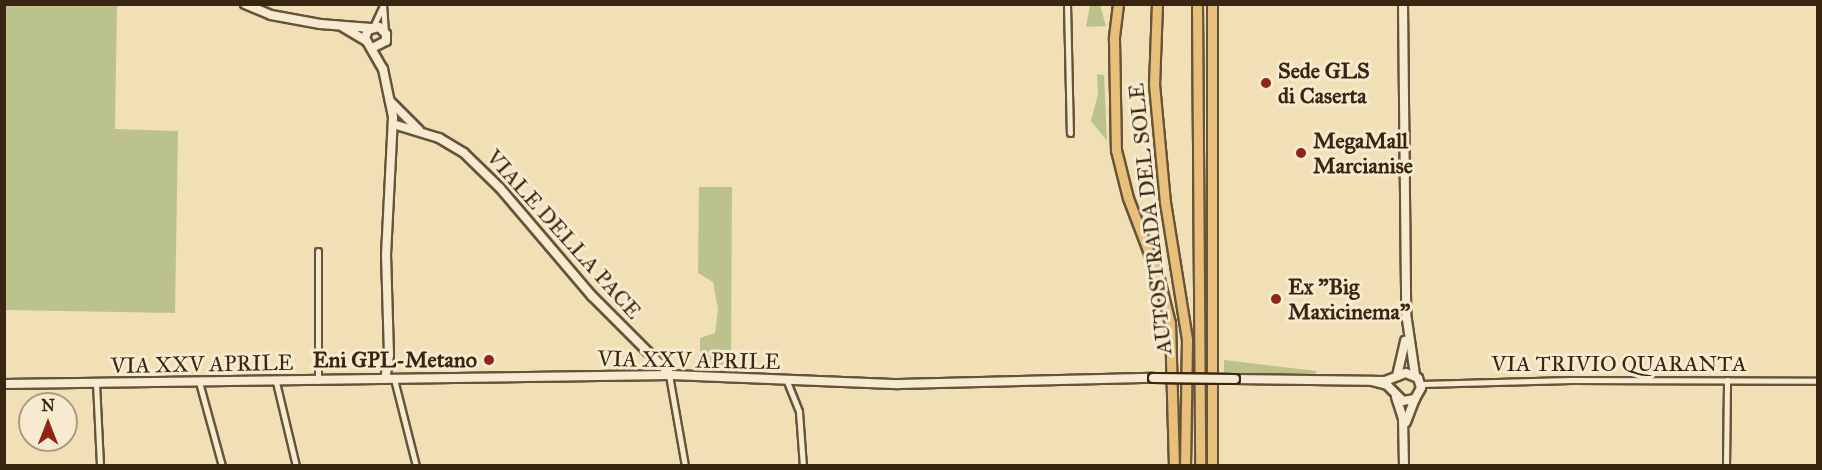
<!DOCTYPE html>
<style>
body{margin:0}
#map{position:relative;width:1822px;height:470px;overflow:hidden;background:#f1e0b6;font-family:"IM FELL Great Primer",serif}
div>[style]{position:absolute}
.green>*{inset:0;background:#bcc28c}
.roads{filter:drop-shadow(2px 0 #66543a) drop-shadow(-2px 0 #66543a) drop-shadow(0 2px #66543a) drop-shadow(0 -2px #66543a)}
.street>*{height:5px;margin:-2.5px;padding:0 2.5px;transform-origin:2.5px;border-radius:2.5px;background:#f6ebd0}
.secondary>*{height:8px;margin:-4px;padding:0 4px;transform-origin:4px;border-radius:4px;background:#f6ebd0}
.highway>*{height:9px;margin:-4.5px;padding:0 4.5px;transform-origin:4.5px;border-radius:4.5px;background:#e8c07b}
.bridges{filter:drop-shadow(2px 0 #382610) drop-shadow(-2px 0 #382610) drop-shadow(0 2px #382610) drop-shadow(0 -2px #382610)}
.secondary-bridge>*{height:8px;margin:-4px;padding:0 4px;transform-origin:4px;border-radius:4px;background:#f6ebd0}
.dots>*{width:16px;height:16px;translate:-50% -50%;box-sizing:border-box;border:3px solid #f6ebd0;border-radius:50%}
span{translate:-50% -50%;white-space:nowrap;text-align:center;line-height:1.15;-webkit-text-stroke:6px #f6ebd0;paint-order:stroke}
.poi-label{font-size:22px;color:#382610;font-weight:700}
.left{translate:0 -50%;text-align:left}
.right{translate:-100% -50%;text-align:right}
.street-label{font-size:22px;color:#382610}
.frame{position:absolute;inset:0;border:6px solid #382610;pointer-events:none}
.north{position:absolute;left:18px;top:392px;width:60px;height:60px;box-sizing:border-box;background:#f6ebd0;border:2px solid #aa9c83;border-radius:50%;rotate:0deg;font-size:16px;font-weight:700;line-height:24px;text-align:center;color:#382610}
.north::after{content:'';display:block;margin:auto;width:21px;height:27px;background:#8f2418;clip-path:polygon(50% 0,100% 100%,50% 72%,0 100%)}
</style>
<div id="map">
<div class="green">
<i style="clip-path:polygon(5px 4px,117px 5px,115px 129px,178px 131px,175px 313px,5px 310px)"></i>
<i style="clip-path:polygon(1090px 5px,1100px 5px,1106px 26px,1086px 27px)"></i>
<i style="clip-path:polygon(1097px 74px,1104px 75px,1107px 141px,1091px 121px,1098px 94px)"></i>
<i style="clip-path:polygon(699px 187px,732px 187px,731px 372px,700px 371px,700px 338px,715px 333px,718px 309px,713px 282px,698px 273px)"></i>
<i style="clip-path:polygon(1224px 360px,1317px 371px,1314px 376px,1224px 373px)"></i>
</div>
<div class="roads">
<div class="street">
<i style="left:383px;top:4px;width:27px;rotate:86deg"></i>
<i style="left:1067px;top:4px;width:129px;rotate:88.7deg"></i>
<i style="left:373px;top:27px;width:23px;rotate:-65deg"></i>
<i style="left:318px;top:251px;width:130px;rotate:90deg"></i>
<i style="left:669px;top:375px;width:92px;rotate:80deg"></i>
<i style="left:394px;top:379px;width:90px;rotate:75.8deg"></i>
<i style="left:786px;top:379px;width:35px;rotate:68deg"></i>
<i style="left:799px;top:412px;width:54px;rotate:85.8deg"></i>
<i style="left:199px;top:382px;width:87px;rotate:74.7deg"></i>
<i style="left:276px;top:382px;width:86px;rotate:76.6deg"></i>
<i style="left:96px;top:383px;width:83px;rotate:87.2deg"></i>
<i style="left:1421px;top:384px;width:150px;rotate:-1.5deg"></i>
<i style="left:1571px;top:380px;width:247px;rotate:0.2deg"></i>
<i style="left:1726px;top:466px;width:86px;rotate:-89.3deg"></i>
</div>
<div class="secondary">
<i style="left:245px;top:4px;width:28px;rotate:23deg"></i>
<i style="left:271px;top:15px;width:50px;rotate:10.4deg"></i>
<i style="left:320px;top:24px;width:51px;rotate:4.5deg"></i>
<i style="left:1403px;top:4px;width:309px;rotate:89.4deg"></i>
<i style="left:1406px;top:313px;width:63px;rotate:81.7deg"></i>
<i style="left:343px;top:27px;width:27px;rotate:31deg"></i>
<i style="left:374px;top:47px;width:13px;rotate:-27deg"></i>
<i style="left:386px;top:41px;width:7px;rotate:-90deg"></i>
<i style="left:386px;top:34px;width:10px;rotate:-135deg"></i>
<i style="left:379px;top:27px;width:11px;rotate:165deg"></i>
<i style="left:368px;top:30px;width:9px;rotate:111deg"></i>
<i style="left:365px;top:38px;width:36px;rotate:60deg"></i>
<i style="left:383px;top:69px;width:49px;rotate:78.2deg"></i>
<i style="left:393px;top:117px;width:137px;rotate:92.9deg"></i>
<i style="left:386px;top:254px;width:101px;rotate:88.3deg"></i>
<i style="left:389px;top:355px;width:24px;rotate:99deg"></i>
<i style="left:390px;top:101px;width:41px;rotate:45deg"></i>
<i style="left:393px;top:124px;width:48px;rotate:16.9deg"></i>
<i style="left:439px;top:138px;width:29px;rotate:31deg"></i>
<i style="left:464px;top:153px;width:50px;rotate:44.2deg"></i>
<i style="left:500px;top:188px;width:142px;rotate:49.6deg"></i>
<i style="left:592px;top:296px;width:112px;rotate:45deg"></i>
<i style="left:1397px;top:376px;width:36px;rotate:-77deg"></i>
<i style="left:1235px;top:379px;width:150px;rotate:0.8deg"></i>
<i style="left:1385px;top:381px;width:22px;rotate:-21deg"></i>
<i style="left:1406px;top:373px;width:13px;rotate:23deg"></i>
<i style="left:1418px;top:378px;width:10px;rotate:73deg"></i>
<i style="left:1421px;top:388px;width:13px;rotate:119deg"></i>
<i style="left:1415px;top:399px;width:12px;rotate:171deg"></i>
<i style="left:1403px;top:401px;width:23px;rotate:-135deg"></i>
<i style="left:1387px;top:385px;width:16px;rotate:-165deg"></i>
<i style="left:4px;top:384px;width:667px;rotate:-0.77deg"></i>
<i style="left:671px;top:375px;width:228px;rotate:2.3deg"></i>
<i style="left:899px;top:384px;width:254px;rotate:-1.4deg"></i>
<i style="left:1396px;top:397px;width:22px;rotate:72deg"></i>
<i style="left:1403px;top:418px;width:48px;rotate:88.8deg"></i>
<i style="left:1406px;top:422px;width:25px;rotate:-69deg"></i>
</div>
<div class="highway">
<i style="left:1118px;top:4px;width:35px;rotate:97deg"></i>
<i style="left:1114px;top:39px;width:111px;rotate:89deg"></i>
<i style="left:1116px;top:150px;width:49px;rotate:76deg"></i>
<i style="left:1128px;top:198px;width:87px;rotate:69.1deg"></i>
<i style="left:1159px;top:279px;width:45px;rotate:76deg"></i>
<i style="left:1170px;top:323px;width:143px;rotate:88.4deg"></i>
<i style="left:1157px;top:4px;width:80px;rotate:92.1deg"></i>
<i style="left:1154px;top:84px;width:119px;rotate:84.7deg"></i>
<i style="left:1165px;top:202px;width:140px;rotate:80.9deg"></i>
<i style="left:1187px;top:340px;width:126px;rotate:90.9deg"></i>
<i style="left:1197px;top:4px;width:462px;rotate:89.6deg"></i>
<i style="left:1212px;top:4px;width:462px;rotate:90deg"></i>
</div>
</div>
<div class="bridges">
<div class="secondary-bridge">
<i style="left:1153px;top:378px;width:82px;rotate:0.7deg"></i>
</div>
</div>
<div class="dots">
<i style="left:1266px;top:83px;background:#8f2418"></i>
<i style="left:1301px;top:153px;background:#8f2418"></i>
<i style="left:1276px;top:299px;background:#8f2418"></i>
<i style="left:489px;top:360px;background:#8f2418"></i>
</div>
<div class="poi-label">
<span class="left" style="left:1278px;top:83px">Sede GLS<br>di Caserta</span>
<span class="left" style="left:1313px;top:153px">MegaMall<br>Marcianise</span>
<span class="left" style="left:1288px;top:299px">Ex "Big<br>Maxicinema"</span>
<span class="right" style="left:477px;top:360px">Eni GPL-Metano</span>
</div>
<div class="street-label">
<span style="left:1150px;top:219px;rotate:-96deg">AUTOSTRADA DEL SOLE</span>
<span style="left:564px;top:234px;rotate:48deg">VIALE DELLA PACE</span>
<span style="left:689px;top:360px;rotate:1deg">VIA XXV APRILE</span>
<span style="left:202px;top:364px;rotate:-1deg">VIA XXV APRILE</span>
<span style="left:1619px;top:364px">VIA TRIVIO QUARANTA</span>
</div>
<div class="frame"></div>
<div class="north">N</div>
</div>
